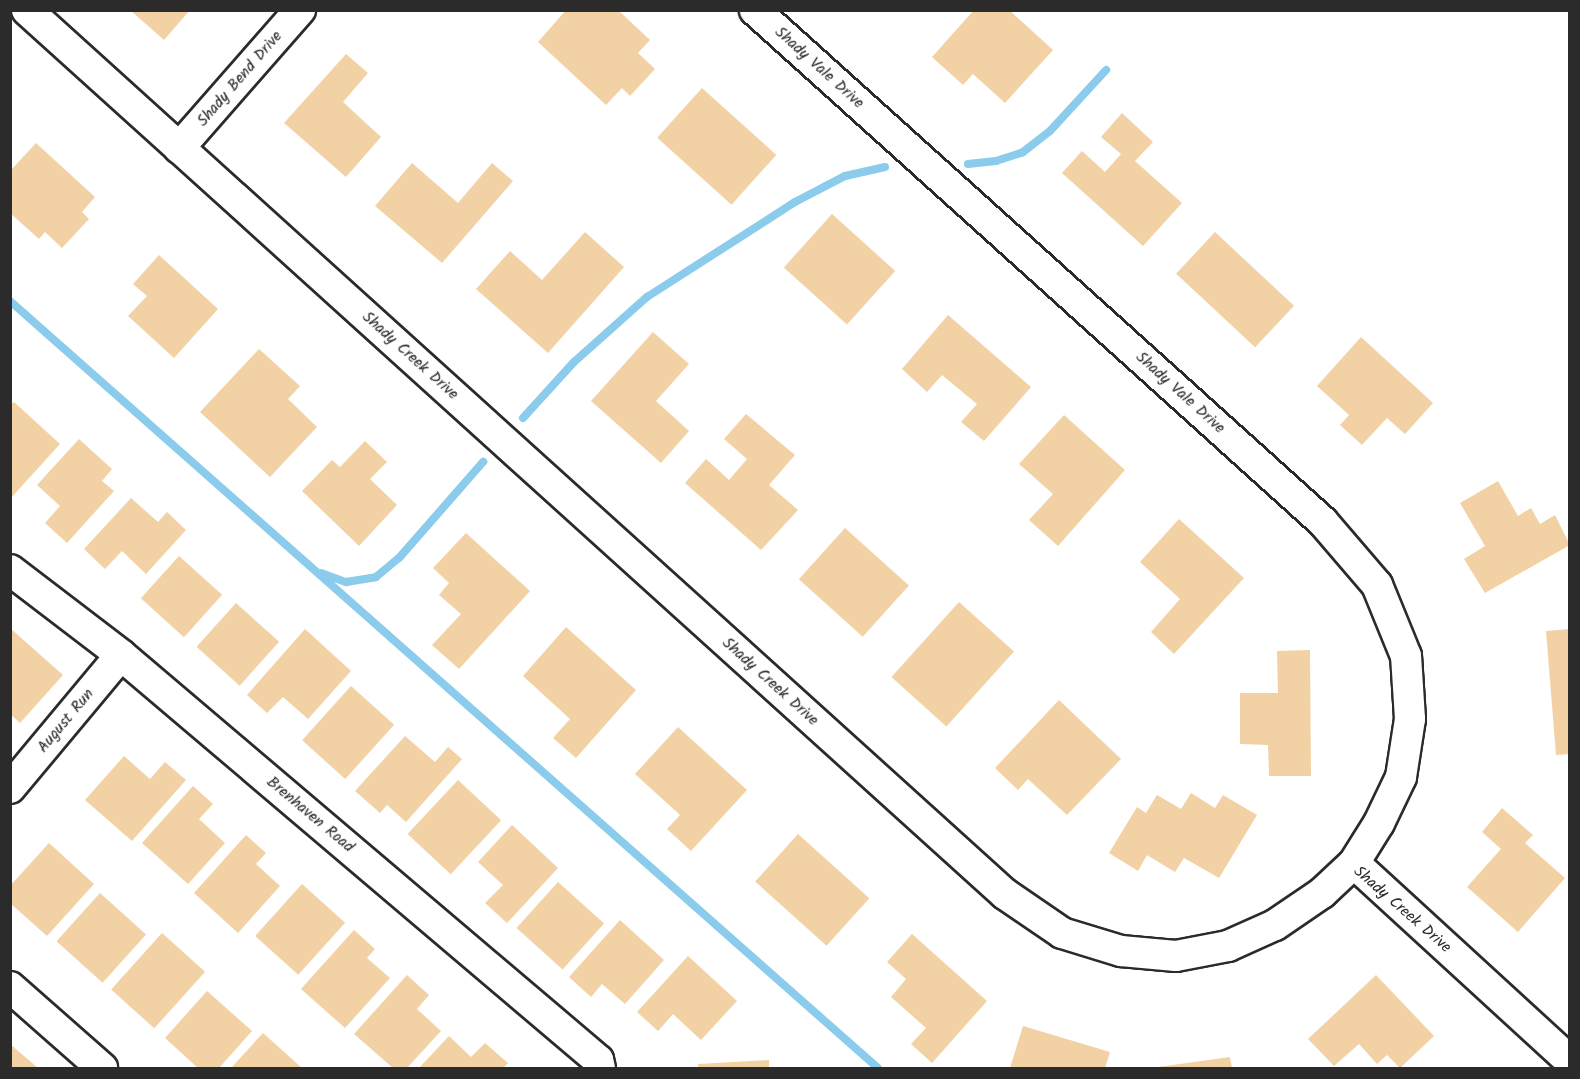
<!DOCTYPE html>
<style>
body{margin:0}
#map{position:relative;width:1580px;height:1079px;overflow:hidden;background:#fff;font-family:Kalam,sans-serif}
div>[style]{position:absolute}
.stream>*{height:8px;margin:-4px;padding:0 4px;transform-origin:4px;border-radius:4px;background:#8bcbec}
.building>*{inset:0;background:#f2d1a4;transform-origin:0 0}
.roads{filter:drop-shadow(2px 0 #2b2b2b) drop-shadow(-2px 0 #2b2b2b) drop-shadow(0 2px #2b2b2b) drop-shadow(0 -2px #2b2b2b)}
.minor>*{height:30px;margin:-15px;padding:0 15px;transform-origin:15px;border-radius:15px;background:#fff}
span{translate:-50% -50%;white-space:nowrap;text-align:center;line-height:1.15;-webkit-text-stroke:4.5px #fff;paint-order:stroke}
.street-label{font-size:16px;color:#2b2b2b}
.frame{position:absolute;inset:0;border:12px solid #2b2b2b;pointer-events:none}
</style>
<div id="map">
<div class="stream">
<i style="left:968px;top:164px;width:28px;rotate:-6deg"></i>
<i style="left:996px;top:161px;width:28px;rotate:-18deg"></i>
<i style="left:1023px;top:152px;width:34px;rotate:-38deg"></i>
<i style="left:1050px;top:131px;width:83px;rotate:-47.4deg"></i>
<i style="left:10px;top:301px;width:1158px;rotate:41.47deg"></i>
<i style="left:523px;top:418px;width:76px;rotate:-47.7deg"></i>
<i style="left:574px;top:362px;width:98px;rotate:-41.7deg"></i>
<i style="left:647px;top:297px;width:176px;rotate:-32.7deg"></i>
<i style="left:795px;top:202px;width:56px;rotate:-27.5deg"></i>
<i style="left:845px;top:176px;width:41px;rotate:-12.7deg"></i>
<i style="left:321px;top:573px;width:27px;rotate:20deg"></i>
<i style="left:346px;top:582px;width:30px;rotate:-9deg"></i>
<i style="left:376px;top:577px;width:30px;rotate:-40deg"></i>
<i style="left:399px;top:558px;width:128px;rotate:-48.8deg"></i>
</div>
<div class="building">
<i style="clip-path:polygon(130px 10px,190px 10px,164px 40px)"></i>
<i style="clip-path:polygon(566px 10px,618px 10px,650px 40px,638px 53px,655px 69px,630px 96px,622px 88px,606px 105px,538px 42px)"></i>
<i style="clip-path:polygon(974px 10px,1009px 10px,1053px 50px,1005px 103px,973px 74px,963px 85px,932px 57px)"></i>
<i style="clip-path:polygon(346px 54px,368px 73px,343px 102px,381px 137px,346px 177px,284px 123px)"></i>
<i style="left:702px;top:88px;width:100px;height:67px;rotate:42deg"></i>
<i style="clip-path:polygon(1122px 113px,1153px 142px,1135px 161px,1182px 203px,1143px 246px,1062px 173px,1082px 151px,1105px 172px,1121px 154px,1101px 137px)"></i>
<i style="clip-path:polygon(36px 143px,95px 197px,82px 212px,89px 219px,62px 248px,45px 232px,39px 239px,10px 213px,10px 171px)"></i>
<i style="clip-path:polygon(412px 163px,458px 203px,492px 163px,513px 181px,442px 263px,375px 206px)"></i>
<i style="left:832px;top:214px;width:85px;height:72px;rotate:42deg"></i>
<i style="clip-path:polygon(585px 232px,624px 267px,548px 353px,476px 289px,510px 251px,542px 280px)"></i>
<i style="left:1215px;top:232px;width:108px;height:57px;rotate:43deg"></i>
<i style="clip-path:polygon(159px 255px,218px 309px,174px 358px,128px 316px,147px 296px,133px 284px)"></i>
<i style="clip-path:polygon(948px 315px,1031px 387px,984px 441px,961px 422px,977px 404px,942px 375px,927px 392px,902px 369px)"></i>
<i style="clip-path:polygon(653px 332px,689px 364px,656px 401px,689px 431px,661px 463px,591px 401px)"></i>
<i style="clip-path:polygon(1361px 337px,1433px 403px,1405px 434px,1387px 418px,1362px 445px,1340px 425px,1349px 415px,1317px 386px)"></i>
<i style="clip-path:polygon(259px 349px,300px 386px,288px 399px,317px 427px,270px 477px,200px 412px)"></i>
<i style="clip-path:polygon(14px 402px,60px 444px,10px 499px,10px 406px)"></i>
<i style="clip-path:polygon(746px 414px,795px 455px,769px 485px,798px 510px,761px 550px,685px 483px,706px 459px,729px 480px,747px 459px,724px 439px)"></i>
<i style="clip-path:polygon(1064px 415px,1125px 470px,1058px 546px,1029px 520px,1053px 494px,1019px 464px)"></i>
<i style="clip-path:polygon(79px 439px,112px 469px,102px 481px,114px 491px,67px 543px,45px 523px,60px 506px,37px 485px)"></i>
<i style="clip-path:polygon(365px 441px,387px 462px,370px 479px,397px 505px,359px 546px,302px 491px,332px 460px,340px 467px)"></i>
<i style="clip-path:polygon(1498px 481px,1518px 516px,1531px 508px,1540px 524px,1555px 515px,1570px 545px,1485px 593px,1464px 559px,1485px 546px,1460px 503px)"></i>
<i style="clip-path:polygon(131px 498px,158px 522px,167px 512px,186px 530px,146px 574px,122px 551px,105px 569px,84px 549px)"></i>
<i style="clip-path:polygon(1179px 519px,1244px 578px,1174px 654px,1151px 632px,1180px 599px,1140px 562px)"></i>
<i style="left:845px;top:528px;width:86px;height:69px;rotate:42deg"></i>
<i style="clip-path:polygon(466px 533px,530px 591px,459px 669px,432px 645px,461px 614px,439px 595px,449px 583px,433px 568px)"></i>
<i style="left:179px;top:556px;width:58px;height:57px;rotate:42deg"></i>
<i style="left:959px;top:602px;width:74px;height:101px;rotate:42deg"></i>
<i style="left:236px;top:603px;width:58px;height:59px;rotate:42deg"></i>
<i style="clip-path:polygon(566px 627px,636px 690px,576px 758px,553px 738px,570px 719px,523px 676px)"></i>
<i style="clip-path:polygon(10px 628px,63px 675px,20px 723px,10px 714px)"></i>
<i style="clip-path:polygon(305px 629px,351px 671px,308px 719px,283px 697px,267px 713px,247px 695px)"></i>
<i style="clip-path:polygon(1570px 629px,1570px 754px,1556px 755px,1546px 631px)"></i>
<i style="clip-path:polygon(1310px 650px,1311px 776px,1269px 776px,1268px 745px,1240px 744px,1240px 693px,1278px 693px,1277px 651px)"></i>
<i style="left:351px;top:686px;width:58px;height:73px;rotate:42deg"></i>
<i style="clip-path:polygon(1059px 700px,1121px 759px,1067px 815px,1028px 779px,1018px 790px,995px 768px)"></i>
<i style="clip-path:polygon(678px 727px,747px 790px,691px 851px,667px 829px,680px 815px,635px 774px)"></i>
<i style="clip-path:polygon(405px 736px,435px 762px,448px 747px,462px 759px,406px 822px,387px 805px,380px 813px,355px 791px)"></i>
<i style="clip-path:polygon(124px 756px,150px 779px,165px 762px,186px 780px,132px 841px,85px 800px)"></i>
<i style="left:458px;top:780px;width:59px;height:74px;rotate:43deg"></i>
<i style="clip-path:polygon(193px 786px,213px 804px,199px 819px,225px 843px,188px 884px,142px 843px)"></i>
<i style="clip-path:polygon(1191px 793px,1215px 808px,1223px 795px,1257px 815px,1219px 878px,1184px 858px,1175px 872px,1147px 855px,1138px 871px,1109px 853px,1137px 807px,1146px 813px,1157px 795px,1181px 809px)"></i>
<i style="clip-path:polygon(1502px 808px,1533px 835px,1525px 843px,1565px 878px,1518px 932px,1467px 887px,1501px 849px,1482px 832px)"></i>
<i style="clip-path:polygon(512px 825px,558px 868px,507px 923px,485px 903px,503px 885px,478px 862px)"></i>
<i style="left:798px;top:834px;width:96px;height:64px;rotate:42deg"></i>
<i style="clip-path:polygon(246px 835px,266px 853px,256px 864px,280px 886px,238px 933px,194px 893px)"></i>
<i style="clip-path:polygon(49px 843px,94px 884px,47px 936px,10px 903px,10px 886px)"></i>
<i style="left:558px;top:882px;width:62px;height:62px;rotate:42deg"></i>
<i style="left:302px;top:884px;width:58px;height:70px;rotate:42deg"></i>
<i style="left:100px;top:893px;width:62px;height:65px;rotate:42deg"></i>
<i style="clip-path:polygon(620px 920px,664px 960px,625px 1004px,602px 984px,591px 997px,569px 977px)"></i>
<i style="clip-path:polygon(354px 930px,375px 949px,367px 958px,390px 978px,345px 1028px,301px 989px)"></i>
<i style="left:162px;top:933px;width:58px;height:76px;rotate:42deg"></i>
<i style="clip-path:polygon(912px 934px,987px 1001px,932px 1063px,911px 1044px,926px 1028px,891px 997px,906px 979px,887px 962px)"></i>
<i style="clip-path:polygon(688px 956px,737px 1001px,701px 1040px,673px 1014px,658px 1031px,637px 1012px)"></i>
<i style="clip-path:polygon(407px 975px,429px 995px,417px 1009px,441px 1031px,407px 1068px,393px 1068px,354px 1034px)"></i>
<i style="clip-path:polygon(1376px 975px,1434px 1036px,1400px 1068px,1387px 1055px,1377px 1064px,1359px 1044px,1334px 1066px,1308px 1039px)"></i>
<i style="clip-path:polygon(207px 991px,252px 1031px,219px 1068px,198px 1068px,165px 1038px)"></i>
<i style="clip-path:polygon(1023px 1026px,1110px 1052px,1105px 1068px,1010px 1068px)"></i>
<i style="clip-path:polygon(263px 1033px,302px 1068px,231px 1068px)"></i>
<i style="clip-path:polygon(449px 1036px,471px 1057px,485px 1043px,508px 1063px,503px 1068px,419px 1068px)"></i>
<i style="clip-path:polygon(10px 1044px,38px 1068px,10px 1068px)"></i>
<i style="clip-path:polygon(1230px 1057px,1232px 1068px,1158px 1068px,1158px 1067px)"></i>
<i style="clip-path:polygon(769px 1060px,769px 1068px,698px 1068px,698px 1064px)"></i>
</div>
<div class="roads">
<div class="minor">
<i style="left:27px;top:10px;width:1318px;rotate:42.11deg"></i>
<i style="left:1005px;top:894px;width:69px;rotate:34.4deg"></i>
<i style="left:1062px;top:933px;width:62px;rotate:17deg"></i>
<i style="left:1121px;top:951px;width:55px;rotate:5.2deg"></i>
<i style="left:1176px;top:956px;width:53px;rotate:-10.9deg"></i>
<i style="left:1228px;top:946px;width:51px;rotate:-24.1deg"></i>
<i style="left:1275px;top:925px;width:57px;rotate:-34.2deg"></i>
<i style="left:1322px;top:893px;width:44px;rotate:-43.2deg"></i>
<i style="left:1354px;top:863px;width:47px;rotate:-58deg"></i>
<i style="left:1379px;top:823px;width:51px;rotate:-64.4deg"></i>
<i style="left:1401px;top:777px;width:59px;rotate:-81.2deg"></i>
<i style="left:1410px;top:719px;width:63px;rotate:-93.6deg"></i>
<i style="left:1406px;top:656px;width:77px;rotate:-112.2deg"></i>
<i style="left:1377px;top:585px;width:83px;rotate:-130.6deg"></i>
<i style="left:1323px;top:522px;width:765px;rotate:-137.97deg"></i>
<i style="left:179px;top:148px;width:184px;rotate:-48.8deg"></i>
<i style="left:10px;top:570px;width:140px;rotate:37.4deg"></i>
<i style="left:121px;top:655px;width:626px;rotate:40.33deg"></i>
<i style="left:598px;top:1060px;width:8px;rotate:76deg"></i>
<i style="left:10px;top:788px;width:173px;rotate:-50.2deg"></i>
<i style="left:1354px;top:863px;width:293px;rotate:42.5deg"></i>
<i style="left:10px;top:987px;width:123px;rotate:41.4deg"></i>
</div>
</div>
<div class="street-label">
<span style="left:819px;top:68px;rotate:42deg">Shady Vale Drive</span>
<span style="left:240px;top:79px;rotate:-49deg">Shady Bend Drive</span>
<span style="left:410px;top:356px;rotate:42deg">Shady Creek Drive</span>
<span style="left:1180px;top:393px;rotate:42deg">Shady Vale Drive</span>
<span style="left:770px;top:682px;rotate:42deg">Shady Creek Drive</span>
<span style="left:66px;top:721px;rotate:-50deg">August Run</span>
<span style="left:310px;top:815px;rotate:40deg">Brenhaven Road</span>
<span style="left:1402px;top:910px;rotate:41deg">Shady Creek Drive</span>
</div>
<div class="frame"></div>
</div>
